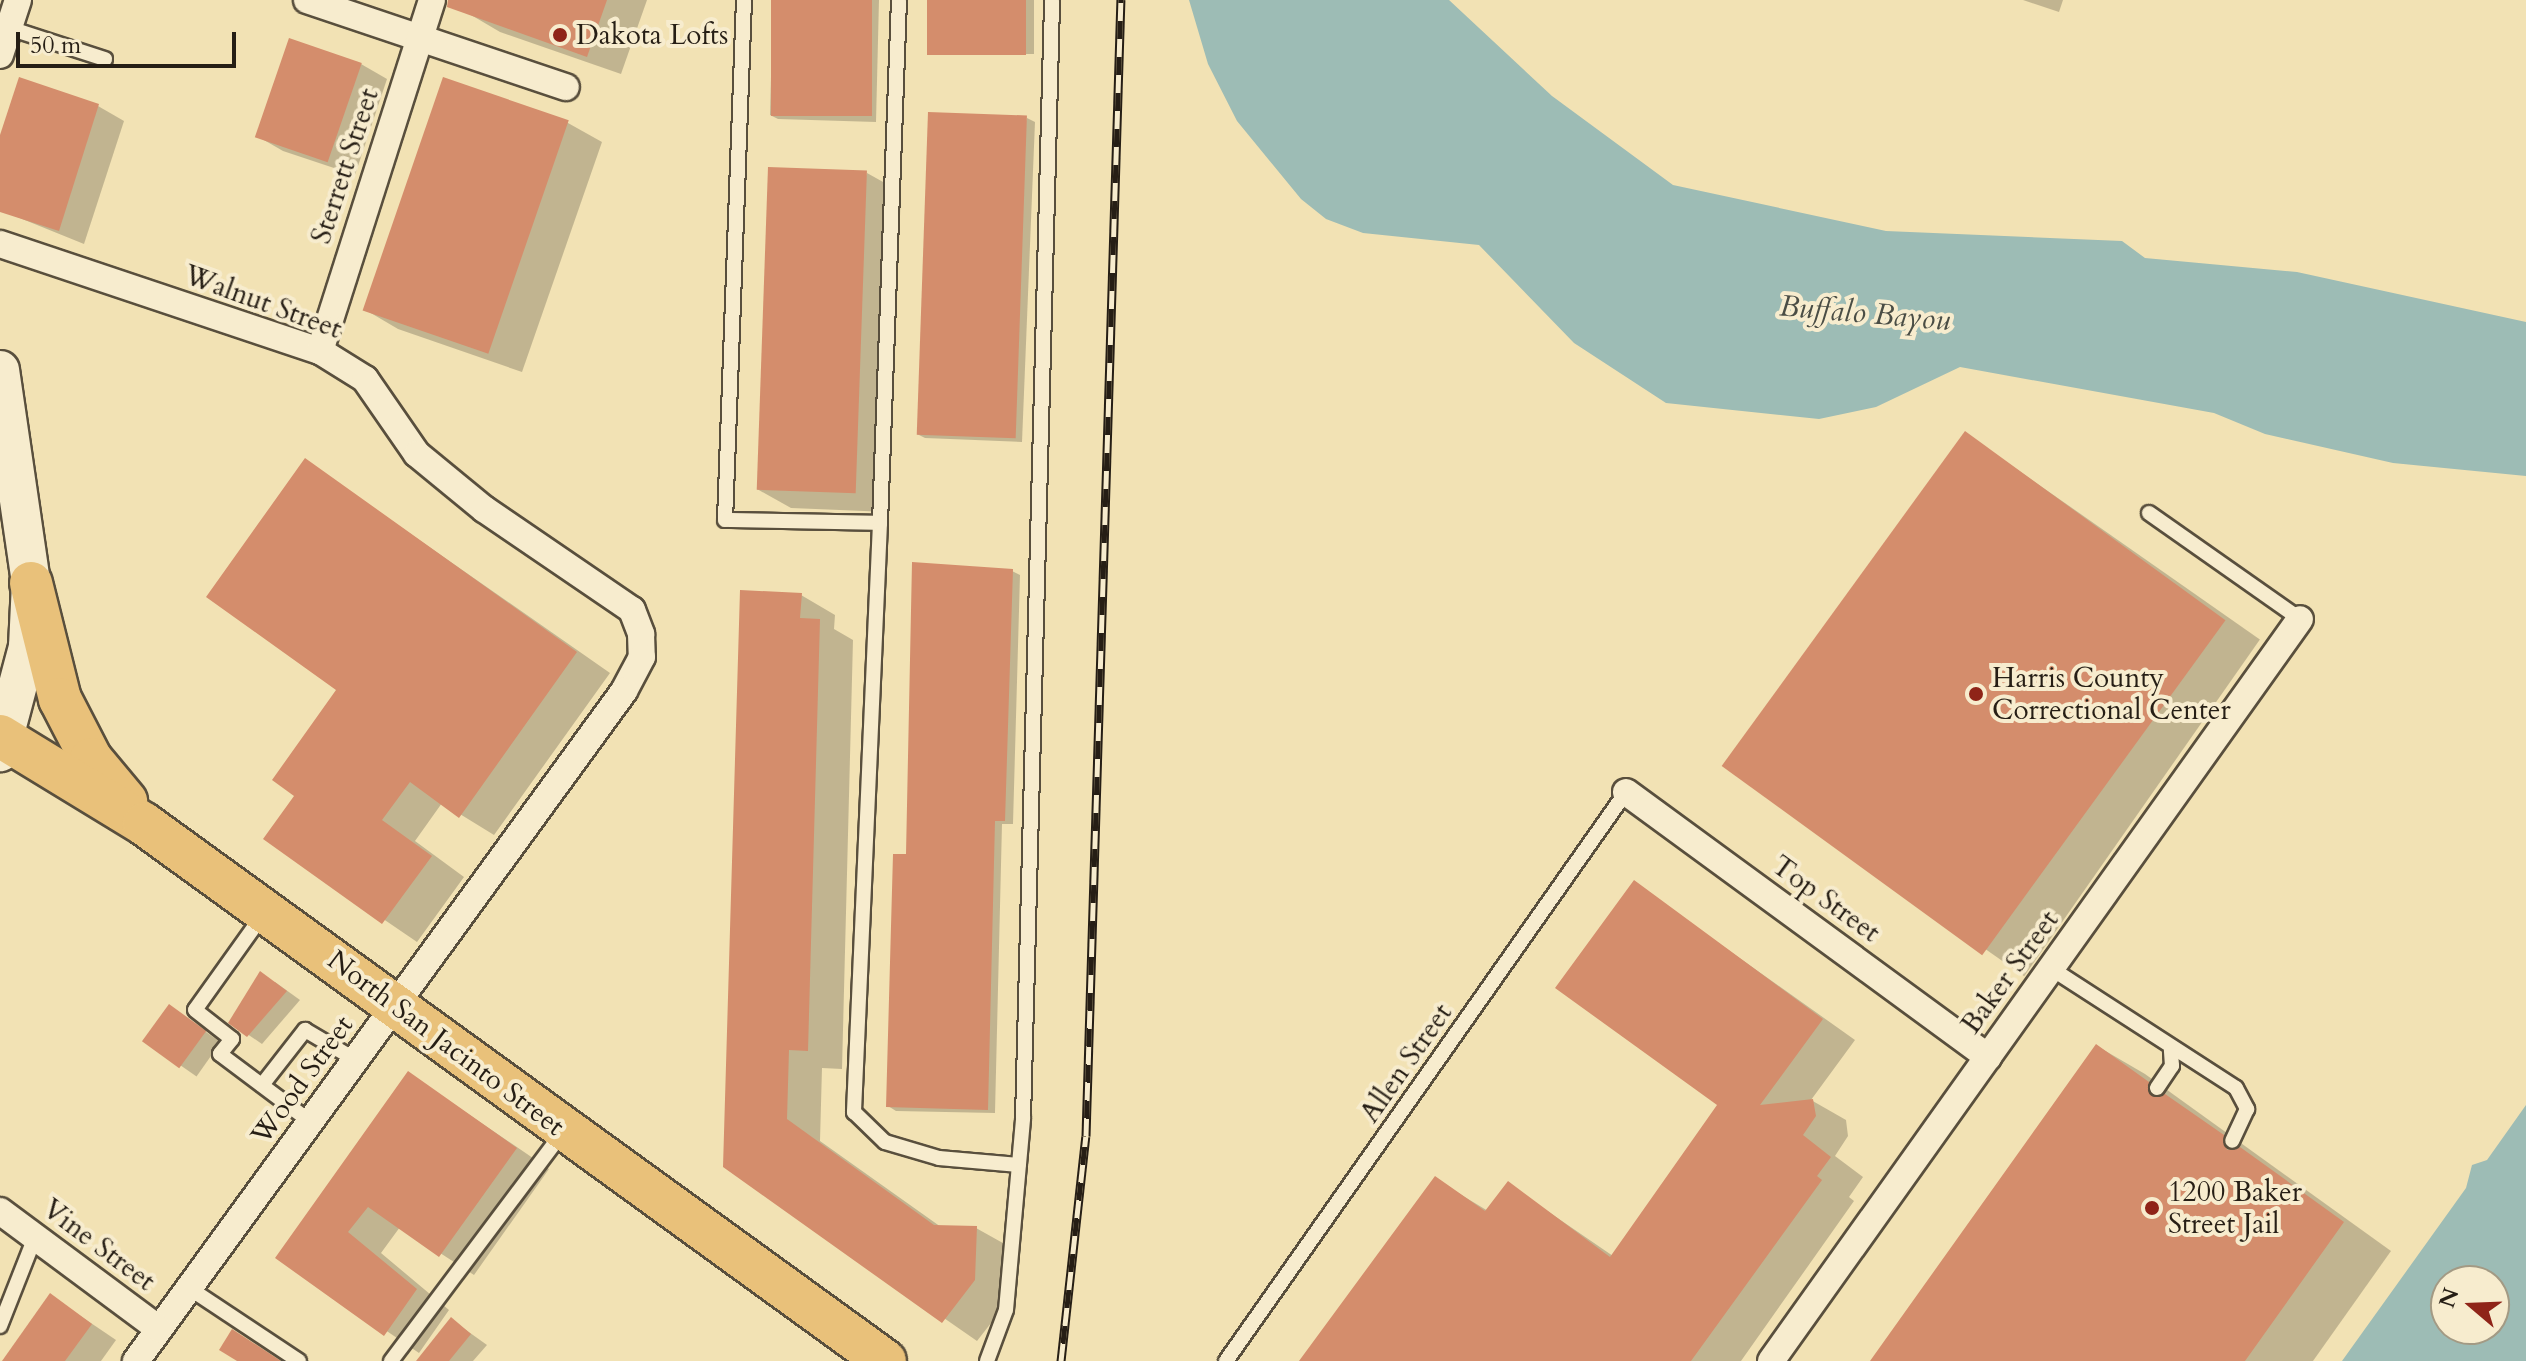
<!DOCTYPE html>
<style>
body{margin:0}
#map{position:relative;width:2526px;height:1361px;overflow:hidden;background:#f2e2b4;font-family:Cardo,serif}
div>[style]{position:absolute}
.water>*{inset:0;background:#9dbcb5}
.shadow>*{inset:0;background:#0003;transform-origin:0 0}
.building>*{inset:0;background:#d48d6c;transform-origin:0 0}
.roads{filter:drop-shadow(2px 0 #594f3d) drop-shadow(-2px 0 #594f3d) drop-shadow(0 2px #594f3d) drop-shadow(0 -2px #594f3d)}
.lane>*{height:14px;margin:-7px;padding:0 7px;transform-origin:7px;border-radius:7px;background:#f7ecce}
.street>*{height:26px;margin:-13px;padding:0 13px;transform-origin:13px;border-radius:13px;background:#f7ecce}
.secondary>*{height:38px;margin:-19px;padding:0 19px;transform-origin:19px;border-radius:19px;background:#f7ecce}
.primary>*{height:42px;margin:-21px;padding:0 21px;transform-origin:21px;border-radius:21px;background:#e9c17a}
.rail>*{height:9px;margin-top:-4.5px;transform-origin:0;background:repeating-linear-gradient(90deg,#f7ecce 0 18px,#261e15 0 36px);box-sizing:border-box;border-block:2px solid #261e15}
.dots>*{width:22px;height:22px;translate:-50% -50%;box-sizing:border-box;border:4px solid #f7ecce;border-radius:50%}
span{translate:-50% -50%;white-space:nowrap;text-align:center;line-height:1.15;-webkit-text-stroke:8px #f7ecce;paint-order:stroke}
.poi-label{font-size:28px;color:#261e15}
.left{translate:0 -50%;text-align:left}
.street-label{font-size:28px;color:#261e15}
.water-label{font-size:30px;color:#4a4d45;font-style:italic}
.north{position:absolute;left:2430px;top:1265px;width:80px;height:80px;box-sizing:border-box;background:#f7ecce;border:2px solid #a39a84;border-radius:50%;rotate:289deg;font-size:22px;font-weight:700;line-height:32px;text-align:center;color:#261e15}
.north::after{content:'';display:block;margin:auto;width:28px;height:36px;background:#8f2418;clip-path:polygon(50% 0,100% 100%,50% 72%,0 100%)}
.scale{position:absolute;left:16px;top:32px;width:220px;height:36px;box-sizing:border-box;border:4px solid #261e15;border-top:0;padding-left:10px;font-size:24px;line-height:28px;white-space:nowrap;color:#261e15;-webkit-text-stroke:6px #f7ecce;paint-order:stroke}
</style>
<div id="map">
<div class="water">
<i style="clip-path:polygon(1189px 0,1449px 0,1552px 96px,1673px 185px,1886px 231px,2122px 241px,2145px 258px,2297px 272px,2526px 322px,2526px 476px,2393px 463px,2265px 434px,2214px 413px,1960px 367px,1876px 407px,1819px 419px,1666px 403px,1574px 343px,1479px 245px,1363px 233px,1326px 219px,1301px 199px,1237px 121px,1208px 64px)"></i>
<i style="clip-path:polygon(evenodd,2526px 1105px,2526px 1361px,2342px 1361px,2466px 1188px,2472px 1165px,2487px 1160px,2526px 1105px,2494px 1281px,2494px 1329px,2446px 1329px,2446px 1281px,2494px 1281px)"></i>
</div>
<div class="shadow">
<i style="clip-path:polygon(471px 0,647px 0,621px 74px,500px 32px,466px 12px)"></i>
<i style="clip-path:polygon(773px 0,879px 0,876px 122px,778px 119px,770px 115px)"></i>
<i style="left:929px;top:0;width:105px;height:54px"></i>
<i style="clip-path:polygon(2023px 0,2063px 0,2059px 12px)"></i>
<i style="clip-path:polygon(361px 64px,387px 79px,355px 175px,283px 151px,257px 136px)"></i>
<i style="clip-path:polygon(444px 80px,568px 123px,602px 142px,522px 372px,398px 329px,364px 309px)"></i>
<i style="clip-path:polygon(98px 106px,124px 121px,84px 244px,0 210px,0 144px)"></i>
<i style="clip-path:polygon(1027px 118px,1035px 122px,1022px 442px,925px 438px,917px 434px)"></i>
<i style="clip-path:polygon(867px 173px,901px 192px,888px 512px,791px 508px,757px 489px)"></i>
<i style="left:1965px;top:433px;width:360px;height:411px;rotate:35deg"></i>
<i style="clip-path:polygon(306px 461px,610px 673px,494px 835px,442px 803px,415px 841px,464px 877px,417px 942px,266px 839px,297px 795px,339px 690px)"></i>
<i style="clip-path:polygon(1012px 571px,1020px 575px,1013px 824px,1002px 824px,995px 1113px,896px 1111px,888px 1106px,908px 856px)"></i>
<i style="clip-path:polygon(801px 595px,835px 615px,834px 629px,853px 640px,842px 1069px,822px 1068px,820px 1141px,941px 1227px,976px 1228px,1010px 1247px,1009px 1300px,977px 1341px,725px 1166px)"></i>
<i style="clip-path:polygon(1634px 883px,1855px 1040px,1811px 1100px,1846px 1120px,1848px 1136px,1835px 1156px,1863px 1177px,1849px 1197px,1854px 1201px,1741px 1361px,1302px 1361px,1435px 1179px,1488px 1211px,1508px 1184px,1613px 1256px,1720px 1104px)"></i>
<i style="clip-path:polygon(275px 982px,300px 1000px,262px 1044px,231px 1023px)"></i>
<i style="left:169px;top:1006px;width:63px;height:42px;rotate:35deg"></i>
<i style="clip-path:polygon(2097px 1046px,2145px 1074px,2391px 1251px,2313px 1361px,1872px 1361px)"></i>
<i style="clip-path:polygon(408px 1073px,549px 1169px,474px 1275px,400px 1227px,381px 1253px,449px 1310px,419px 1353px,278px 1257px)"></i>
<i style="clip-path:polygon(51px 1296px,116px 1340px,101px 1361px,4px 1361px)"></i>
<i style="clip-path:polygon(452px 1320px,487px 1345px,473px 1361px,418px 1361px)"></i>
</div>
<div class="building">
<i style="clip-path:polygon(448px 0,607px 0,587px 57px,447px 7px)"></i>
<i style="left:771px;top:0;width:101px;height:116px"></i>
<i style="left:927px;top:0;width:99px;height:55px"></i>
<i style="left:289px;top:38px;width:77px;height:105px;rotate:19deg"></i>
<i style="clip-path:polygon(19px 77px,99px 104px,59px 231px,0 212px,0 135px)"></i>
<i style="left:443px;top:77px;width:133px;height:247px;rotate:19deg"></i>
<i style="left:928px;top:112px;width:99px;height:323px;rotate:2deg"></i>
<i style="left:768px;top:167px;width:99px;height:323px;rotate:2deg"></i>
<i style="left:1965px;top:431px;width:322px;height:414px;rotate:36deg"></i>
<i style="clip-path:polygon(305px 458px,577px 652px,459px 818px,410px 782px,382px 820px,432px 856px,382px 924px,263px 839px,294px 796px,272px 780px,336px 690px,206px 597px)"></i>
<i style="clip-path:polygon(912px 562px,1013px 569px,1005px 821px,995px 821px,988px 1110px,886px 1107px,893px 854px,906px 854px)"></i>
<i style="clip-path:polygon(740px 590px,802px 593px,800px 618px,820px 619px,808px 1051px,789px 1050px,787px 1119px,934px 1225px,977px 1226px,975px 1280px,942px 1323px,723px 1167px)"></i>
<i style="clip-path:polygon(1634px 880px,1823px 1019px,1760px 1105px,1813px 1099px,1816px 1116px,1803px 1135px,1831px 1157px,1817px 1176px,1822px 1180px,1691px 1361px,1299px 1361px,1435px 1176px,1485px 1211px,1508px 1181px,1610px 1257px,1717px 1105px,1555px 988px)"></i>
<i style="clip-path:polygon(260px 971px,287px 991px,247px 1037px,228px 1023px)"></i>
<i style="left:169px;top:1004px;width:46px;height:46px;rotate:36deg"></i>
<i style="clip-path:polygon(2096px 1044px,2149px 1082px,2151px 1096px,2165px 1094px,2224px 1135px,2227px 1150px,2240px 1147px,2344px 1222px,2245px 1361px,1870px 1361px)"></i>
<i style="clip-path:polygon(408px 1071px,517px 1148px,439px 1257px,368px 1207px,348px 1232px,417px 1289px,384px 1336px,275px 1258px)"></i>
<i style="clip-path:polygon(50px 1293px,92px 1324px,65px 1361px,2px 1361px)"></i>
<i style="clip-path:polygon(451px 1317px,471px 1334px,449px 1361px,416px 1361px)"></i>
<i style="clip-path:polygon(232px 1329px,281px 1361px,237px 1361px,219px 1350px)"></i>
</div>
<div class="roads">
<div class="lane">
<i style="left:744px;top:0;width:520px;rotate:92.09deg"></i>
<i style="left:725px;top:520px;width:155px;rotate:1.1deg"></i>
<i style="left:880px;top:523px;width:590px;rotate:92.53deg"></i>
<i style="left:854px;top:1112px;width:43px;rotate:44.1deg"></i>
<i style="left:885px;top:1142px;width:56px;rotate:16.5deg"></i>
<i style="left:939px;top:1158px;width:80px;rotate:5deg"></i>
<i style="left:9px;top:28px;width:101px;rotate:17.9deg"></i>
<i style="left:2149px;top:513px;width:184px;rotate:35.1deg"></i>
<i style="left:880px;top:523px;width:523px;rotate:-87.92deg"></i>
<i style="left:262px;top:916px;width:115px;rotate:125.5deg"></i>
<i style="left:195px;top:1010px;width:47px;rotate:38.1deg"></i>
<i style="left:232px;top:1039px;width:19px;rotate:129deg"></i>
<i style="left:220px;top:1054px;width:114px;rotate:36.8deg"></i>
<i style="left:2052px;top:969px;width:219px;rotate:32.9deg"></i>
<i style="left:2236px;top:1088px;width:24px;rotate:62deg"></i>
<i style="left:2247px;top:1109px;width:35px;rotate:115deg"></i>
<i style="left:262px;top:1085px;width:70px;rotate:-52deg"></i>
<i style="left:305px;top:1030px;width:59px;rotate:30.5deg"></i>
<i style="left:2157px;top:1088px;width:27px;rotate:-56deg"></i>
<i style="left:2172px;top:1066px;width:16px;rotate:-94deg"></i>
<i style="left:189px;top:1288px;width:132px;rotate:33.6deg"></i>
<i style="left:0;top:1326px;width:96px;rotate:-68.5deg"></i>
<i style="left:391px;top:1361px;width:288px;rotate:-53.1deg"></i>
<i style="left:987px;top:1361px;width:54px;rotate:-69.6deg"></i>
<i style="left:1006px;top:1310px;width:193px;rotate:-84.9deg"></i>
<i style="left:1023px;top:1118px;width:1118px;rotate:-88.51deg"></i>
<i style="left:1226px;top:1361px;width:696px;rotate:-54.89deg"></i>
</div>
<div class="street">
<i style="left:307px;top:0;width:273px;rotate:18.6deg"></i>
<i style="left:0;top:55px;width:58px;rotate:-71.9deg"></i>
<i style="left:0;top:244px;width:337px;rotate:18.5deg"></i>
<i style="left:320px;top:351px;width:53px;rotate:31.9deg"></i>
<i style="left:365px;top:379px;width:91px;rotate:55.3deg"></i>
<i style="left:417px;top:454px;width:87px;rotate:39.4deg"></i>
<i style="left:484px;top:509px;width:179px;rotate:34.3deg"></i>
<i style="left:632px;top:610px;width:26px;rotate:69deg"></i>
<i style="left:641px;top:634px;width:23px;rotate:88deg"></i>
<i style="left:642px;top:657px;width:38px;rotate:118deg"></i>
<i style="left:624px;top:691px;width:829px;rotate:126.07deg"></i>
<i style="left:320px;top:351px;width:368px;rotate:-72.3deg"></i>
<i style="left:1626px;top:792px;width:449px;rotate:36.2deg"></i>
<i style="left:0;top:1211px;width:198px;rotate:36.6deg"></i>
<i style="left:1771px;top:1361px;width:911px;rotate:-54.51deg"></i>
</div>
<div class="secondary">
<i style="left:0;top:370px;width:215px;rotate:81.7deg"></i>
<i style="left:31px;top:583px;width:64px;rotate:92.7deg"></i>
<i style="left:28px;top:647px;width:109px;rotate:104.9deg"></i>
</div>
<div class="primary">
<i style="left:31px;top:583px;width:120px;rotate:76deg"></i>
<i style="left:60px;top:699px;width:68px;rotate:62.7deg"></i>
<i style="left:91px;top:759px;width:55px;rotate:50.2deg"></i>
<i style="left:0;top:736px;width:169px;rotate:31.4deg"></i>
<i style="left:144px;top:824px;width:915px;rotate:35.93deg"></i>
</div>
</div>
<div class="rail">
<i style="left:1061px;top:1361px;width:226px;rotate:-83.7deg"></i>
<i style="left:1086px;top:1136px;width:1137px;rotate:-88.24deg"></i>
</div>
<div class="dots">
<i style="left:560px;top:35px;background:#8f2418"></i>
<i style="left:1976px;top:694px;background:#8f2418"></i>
<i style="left:2152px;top:1208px;background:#8f2418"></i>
</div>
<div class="poi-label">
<span class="left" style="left:576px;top:35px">Dakota Lofts</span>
<span class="left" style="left:1992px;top:694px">Harris County<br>Correctional Center</span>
<span class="left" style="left:2168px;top:1208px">1200 Baker<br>Street Jail</span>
</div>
<div class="street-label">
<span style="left:345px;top:166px;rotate:-72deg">Sterrett Street</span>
<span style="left:263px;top:302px;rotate:20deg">Walnut Street</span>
<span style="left:1826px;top:899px;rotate:36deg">Top Street</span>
<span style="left:2010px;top:972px;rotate:-54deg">Baker Street</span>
<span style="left:446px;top:1043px;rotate:37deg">North San Jacinto Street</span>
<span style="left:1406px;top:1063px;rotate:-55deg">Allen Street</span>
<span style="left:302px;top:1080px;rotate:-54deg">Wood Street</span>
<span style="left:99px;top:1245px;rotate:37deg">Vine Street</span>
</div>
<div class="water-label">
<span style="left:1865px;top:314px;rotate:5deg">Buffalo Bayou</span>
</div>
<div class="north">N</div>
<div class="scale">50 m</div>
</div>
